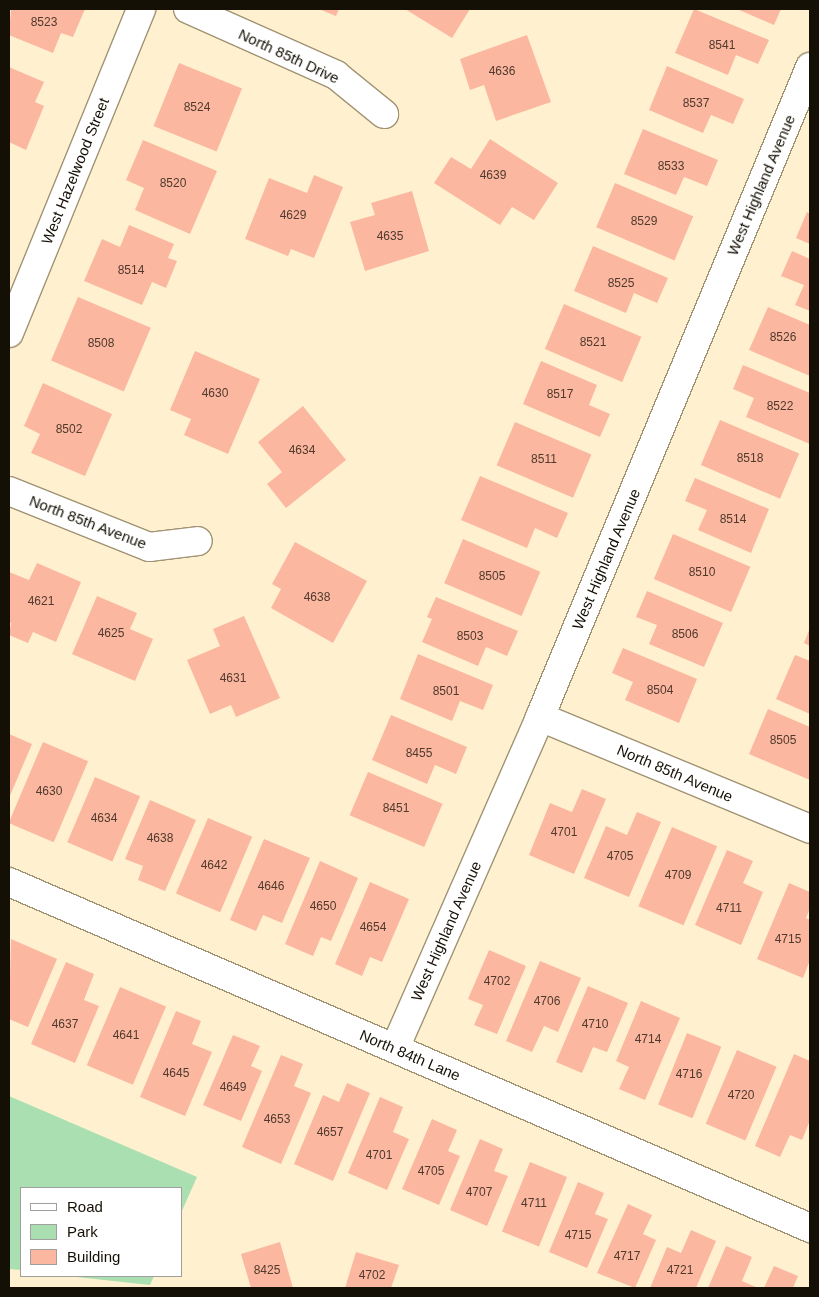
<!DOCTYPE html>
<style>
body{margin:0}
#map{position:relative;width:819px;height:1297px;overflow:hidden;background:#fff1cf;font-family:Arial,sans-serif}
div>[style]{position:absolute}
.green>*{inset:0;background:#a9dfb1}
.building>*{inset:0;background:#fcb7a0;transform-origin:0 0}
.roads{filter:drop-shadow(1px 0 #a09374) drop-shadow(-1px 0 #a09374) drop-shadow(0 1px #a09374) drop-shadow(0 -1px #a09374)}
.street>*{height:28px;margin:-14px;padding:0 14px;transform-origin:14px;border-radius:14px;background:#fff}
span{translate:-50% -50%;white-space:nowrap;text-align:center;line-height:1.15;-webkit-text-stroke:5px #fff;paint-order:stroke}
.number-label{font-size:12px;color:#4f3a2c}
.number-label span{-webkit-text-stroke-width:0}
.street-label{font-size:15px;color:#151005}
.frame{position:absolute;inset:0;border:10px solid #151005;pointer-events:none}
.legend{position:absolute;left:20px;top:1187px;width:162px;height:90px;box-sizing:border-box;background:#fff;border:1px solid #a19f9b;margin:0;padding:6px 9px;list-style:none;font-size:15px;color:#151005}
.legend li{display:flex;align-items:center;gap:10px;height:25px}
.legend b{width:25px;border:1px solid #a19f9b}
</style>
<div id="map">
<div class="green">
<i style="clip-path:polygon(9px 1096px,197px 1177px,181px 1213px,181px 1188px,21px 1188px,21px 1270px,9px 1269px)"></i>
<i style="clip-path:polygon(67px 1276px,154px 1276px,150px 1285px)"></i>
</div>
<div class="building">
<i style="clip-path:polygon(11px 9px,85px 9px,73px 37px,61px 33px,53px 53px,9px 35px)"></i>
<i style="clip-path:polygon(319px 9px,339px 9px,336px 16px)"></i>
<i style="clip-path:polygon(405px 9px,470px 9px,452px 38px)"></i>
<i style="clip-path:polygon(694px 9px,769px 40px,758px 64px,736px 55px,728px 75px,675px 53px)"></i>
<i style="clip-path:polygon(737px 9px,781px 9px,774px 25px)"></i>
<i style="clip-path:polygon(527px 35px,551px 102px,496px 121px,484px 85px,470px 90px,460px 59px)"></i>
<i style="left:179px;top:63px;width:68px;height:68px;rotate:22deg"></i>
<i style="clip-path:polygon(667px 66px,744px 99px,733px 124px,711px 115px,703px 133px,649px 110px)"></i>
<i style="clip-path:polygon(9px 67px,44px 82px,35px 102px,44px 106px,26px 150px,9px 142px)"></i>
<i style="clip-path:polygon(643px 129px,718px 160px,707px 186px,684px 177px,676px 195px,624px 174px)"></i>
<i style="clip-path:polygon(490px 139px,558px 183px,534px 220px,512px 207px,500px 225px,434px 183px,451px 157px,471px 169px)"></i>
<i style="clip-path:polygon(143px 140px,217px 171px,190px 234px,135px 210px,144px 188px,126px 180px)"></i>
<i style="clip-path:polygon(314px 175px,343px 187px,314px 258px,291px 249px,288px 256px,245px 239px,269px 178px,307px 193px)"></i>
<i style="left:615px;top:183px;width:85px;height:48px;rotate:23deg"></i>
<i style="clip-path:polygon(412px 191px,429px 251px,365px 271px,350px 222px,375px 215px,371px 203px)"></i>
<i style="clip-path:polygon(807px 212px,810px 214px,810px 244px,796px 238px)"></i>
<i style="clip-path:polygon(129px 225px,174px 244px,168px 258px,177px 261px,166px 288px,152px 282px,142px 305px,84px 281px,102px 239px,120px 247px)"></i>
<i style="clip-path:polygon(593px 246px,668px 278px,657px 303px,634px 293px,626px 313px,574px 291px)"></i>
<i style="clip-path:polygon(792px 251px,810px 259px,810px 311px,795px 305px,804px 285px,781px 276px)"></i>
<i style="left:78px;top:297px;width:79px;height:69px;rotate:23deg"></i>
<i style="left:564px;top:304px;width:84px;height:49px;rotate:23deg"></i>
<i style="clip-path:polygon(768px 307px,810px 325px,810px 376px,749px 350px)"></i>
<i style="clip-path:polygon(195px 351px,260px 379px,228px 454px,184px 435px,191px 419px,170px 410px)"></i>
<i style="clip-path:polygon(541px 361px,597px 385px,589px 405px,610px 414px,600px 437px,523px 404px)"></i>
<i style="clip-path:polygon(743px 365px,810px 393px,810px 444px,746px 417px,754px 398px,733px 389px)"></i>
<i style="clip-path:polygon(43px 383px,112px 414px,85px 476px,31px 453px,40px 434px,24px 426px)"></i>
<i style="clip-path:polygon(303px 406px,346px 460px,286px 508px,267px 484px,282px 472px,258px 442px)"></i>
<i style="left:720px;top:420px;width:86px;height:49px;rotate:23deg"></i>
<i style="left:515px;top:422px;width:83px;height:47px;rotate:23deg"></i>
<i style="clip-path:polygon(480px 476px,568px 513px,557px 538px,535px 528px,527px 548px,461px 520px)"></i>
<i style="clip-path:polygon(695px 478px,769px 509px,751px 553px,698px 530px,707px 510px,685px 501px)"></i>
<i style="left:673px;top:534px;width:84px;height:49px;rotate:23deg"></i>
<i style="left:463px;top:539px;width:84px;height:48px;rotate:23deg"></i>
<i style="clip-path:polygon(295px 542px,367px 581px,333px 643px,271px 608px,281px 589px,272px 584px)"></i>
<i style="clip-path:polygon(37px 563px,81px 582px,56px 642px,33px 632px,28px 643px,9px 635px,11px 623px,9px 622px,9px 572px,29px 580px)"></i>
<i style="clip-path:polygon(647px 591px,723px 623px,704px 667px,649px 644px,657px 625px,636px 617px)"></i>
<i style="clip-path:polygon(97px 596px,137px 613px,130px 629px,153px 639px,135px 681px,72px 654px)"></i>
<i style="clip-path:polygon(436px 597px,518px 631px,507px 656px,486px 647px,478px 666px,422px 642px,432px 619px,427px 617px)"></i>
<i style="clip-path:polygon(244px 616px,280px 698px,236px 717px,231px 705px,210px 714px,187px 660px,220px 646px,213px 629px)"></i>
<i style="clip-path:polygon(810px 628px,810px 646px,804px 643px)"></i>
<i style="clip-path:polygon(623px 648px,697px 679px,679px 723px,625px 700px,633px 682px,612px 673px)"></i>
<i style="clip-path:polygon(418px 654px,493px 685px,483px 710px,460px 701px,452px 721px,400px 699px)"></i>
<i style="clip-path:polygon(795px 655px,810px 661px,810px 714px,776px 699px)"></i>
<i style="clip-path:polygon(768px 709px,810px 727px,810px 780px,749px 754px)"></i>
<i style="clip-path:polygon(391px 715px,467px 747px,456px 774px,435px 765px,427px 784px,372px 760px)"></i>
<i style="clip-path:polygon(9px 734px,32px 744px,9px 798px)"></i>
<i style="left:43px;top:742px;width:49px;height:88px;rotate:23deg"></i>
<i style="left:368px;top:772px;width:81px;height:47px;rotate:23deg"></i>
<i style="left:95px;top:777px;width:49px;height:71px;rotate:23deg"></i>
<i style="clip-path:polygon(582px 789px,606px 799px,574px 874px,529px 855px,550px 803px,572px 812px)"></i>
<i style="clip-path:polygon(150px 800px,196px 820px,165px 891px,138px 880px,143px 866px,125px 859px)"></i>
<i style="clip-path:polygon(637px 812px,661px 822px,629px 897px,584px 878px,606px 826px,627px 835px)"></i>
<i style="left:208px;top:818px;width:48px;height:82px;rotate:23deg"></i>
<i style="left:672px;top:827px;width:49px;height:86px;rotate:23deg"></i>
<i style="clip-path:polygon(264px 839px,310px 858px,282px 923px,263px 915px,256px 931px,230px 920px)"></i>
<i style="clip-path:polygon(727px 850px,753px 861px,743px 883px,763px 892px,741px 945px,695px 925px)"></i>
<i style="clip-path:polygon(320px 861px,358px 878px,331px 941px,321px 937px,313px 956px,285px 944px)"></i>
<i style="clip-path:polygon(370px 882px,409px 899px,382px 962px,370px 957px,362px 976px,335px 964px)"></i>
<i style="clip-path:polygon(789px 883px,810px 892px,810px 908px,806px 918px,810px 920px,810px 960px,803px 978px,757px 959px)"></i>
<i style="clip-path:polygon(11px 939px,57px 959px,28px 1027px,9px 1019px)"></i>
<i style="clip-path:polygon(489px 950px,526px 966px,497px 1034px,474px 1025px,483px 1005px,468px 999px)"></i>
<i style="clip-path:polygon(540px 961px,581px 978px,558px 1032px,544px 1026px,532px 1052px,506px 1041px)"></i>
<i style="clip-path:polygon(66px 962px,94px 974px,84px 1000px,99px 1006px,75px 1063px,31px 1044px)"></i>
<i style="clip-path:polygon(588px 986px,628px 1003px,607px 1052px,593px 1047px,582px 1073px,556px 1062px)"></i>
<i style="left:120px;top:987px;width:50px;height:85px;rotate:23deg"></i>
<i style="clip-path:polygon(641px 1001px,680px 1018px,645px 1100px,619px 1089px,629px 1067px,616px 1061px)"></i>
<i style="clip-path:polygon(176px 1011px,201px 1021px,192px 1044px,212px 1052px,185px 1116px,140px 1097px)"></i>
<i style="left:687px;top:1033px;width:37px;height:77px;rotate:22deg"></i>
<i style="clip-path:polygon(233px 1035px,260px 1046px,251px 1066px,262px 1071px,241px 1121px,203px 1105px)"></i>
<i style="left:737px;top:1050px;width:43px;height:80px;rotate:23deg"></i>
<i style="clip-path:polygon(794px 1054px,810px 1061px,810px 1120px,802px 1140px,790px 1135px,780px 1157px,755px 1146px)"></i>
<i style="clip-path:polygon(281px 1055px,303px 1064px,294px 1086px,311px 1093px,281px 1164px,242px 1147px)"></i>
<i style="clip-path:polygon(347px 1083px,370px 1093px,333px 1181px,294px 1164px,323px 1095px,339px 1102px)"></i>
<i style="clip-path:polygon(380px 1097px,403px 1107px,393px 1132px,409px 1139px,387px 1190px,348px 1173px)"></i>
<i style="clip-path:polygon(432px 1119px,457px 1130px,448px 1151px,460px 1156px,439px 1205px,402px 1189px)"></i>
<i style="clip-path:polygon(480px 1139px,503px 1149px,494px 1171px,508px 1176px,487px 1226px,450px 1210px)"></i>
<i style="left:530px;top:1162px;width:40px;height:75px;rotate:22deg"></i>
<i style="clip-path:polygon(578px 1182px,604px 1193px,595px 1214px,608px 1219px,587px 1268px,549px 1252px)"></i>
<i style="clip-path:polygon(628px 1204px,652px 1215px,643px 1234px,656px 1240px,635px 1288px,597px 1273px)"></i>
<i style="clip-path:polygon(691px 1230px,716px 1241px,696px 1288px,650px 1288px,667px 1247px,681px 1253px)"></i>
<i style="clip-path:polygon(280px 1242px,293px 1288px,251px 1288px,241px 1254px)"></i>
<i style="clip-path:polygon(726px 1246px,752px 1257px,742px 1281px,758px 1288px,708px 1288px)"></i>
<i style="clip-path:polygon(356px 1252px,399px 1265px,391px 1288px,345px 1288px)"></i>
<i style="clip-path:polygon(774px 1266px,798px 1276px,793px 1288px,764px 1288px)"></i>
</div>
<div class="roads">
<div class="street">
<i style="left:188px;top:9px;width:162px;rotate:24deg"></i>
<i style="left:336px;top:75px;width:62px;rotate:39.1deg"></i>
<i style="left:9px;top:333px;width:350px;rotate:-67.8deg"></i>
<i style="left:9px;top:491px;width:151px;rotate:21.8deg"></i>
<i style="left:149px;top:547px;width:49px;rotate:-7deg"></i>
<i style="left:540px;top:717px;width:292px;rotate:22.5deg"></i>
<i style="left:9px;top:882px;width:873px;rotate:23.36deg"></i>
<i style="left:395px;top:1048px;width:361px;rotate:-66.3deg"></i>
<i style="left:540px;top:717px;width:704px;rotate:-67.44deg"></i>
</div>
</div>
<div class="number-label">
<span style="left:44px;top:23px">8523</span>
<span style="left:722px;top:46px">8541</span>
<span style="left:502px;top:72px">4636</span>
<span style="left:696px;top:104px">8537</span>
<span style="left:197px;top:108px">8524</span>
<span style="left:671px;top:167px">8533</span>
<span style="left:493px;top:176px">4639</span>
<span style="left:173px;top:184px">8520</span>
<span style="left:293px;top:216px">4629</span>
<span style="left:644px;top:222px">8529</span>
<span style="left:390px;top:237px">4635</span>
<span style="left:131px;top:271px">8514</span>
<span style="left:621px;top:284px">8525</span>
<span style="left:783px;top:338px">8526</span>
<span style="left:593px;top:343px">8521</span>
<span style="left:101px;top:344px">8508</span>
<span style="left:215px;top:394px">4630</span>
<span style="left:560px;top:395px">8517</span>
<span style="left:780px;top:407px">8522</span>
<span style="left:69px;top:430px">8502</span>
<span style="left:302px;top:451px">4634</span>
<span style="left:750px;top:459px">8518</span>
<span style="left:544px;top:460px">8511</span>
<span style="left:733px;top:520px">8514</span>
<span style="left:702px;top:573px">8510</span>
<span style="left:492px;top:577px">8505</span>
<span style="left:317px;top:598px">4638</span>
<span style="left:41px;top:602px">4621</span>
<span style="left:111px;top:634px">4625</span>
<span style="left:685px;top:635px">8506</span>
<span style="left:470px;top:637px">8503</span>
<span style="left:233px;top:679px">4631</span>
<span style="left:660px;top:691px">8504</span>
<span style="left:446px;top:692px">8501</span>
<span style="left:783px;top:741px">8505</span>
<span style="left:419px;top:754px">8455</span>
<span style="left:49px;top:792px">4630</span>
<span style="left:396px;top:809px">8451</span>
<span style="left:104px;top:819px">4634</span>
<span style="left:564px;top:833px">4701</span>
<span style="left:160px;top:839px">4638</span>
<span style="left:620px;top:857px">4705</span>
<span style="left:214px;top:866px">4642</span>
<span style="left:678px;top:876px">4709</span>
<span style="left:271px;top:887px">4646</span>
<span style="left:323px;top:907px">4650</span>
<span style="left:729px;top:909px">4711</span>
<span style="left:373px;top:928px">4654</span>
<span style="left:788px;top:940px">4715</span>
<span style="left:497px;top:982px">4702</span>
<span style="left:547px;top:1002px">4706</span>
<span style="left:65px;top:1025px">4637</span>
<span style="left:595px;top:1025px">4710</span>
<span style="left:126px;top:1036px">4641</span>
<span style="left:648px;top:1040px">4714</span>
<span style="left:176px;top:1074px">4645</span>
<span style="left:689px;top:1075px">4716</span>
<span style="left:233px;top:1088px">4649</span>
<span style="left:741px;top:1096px">4720</span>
<span style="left:277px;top:1120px">4653</span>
<span style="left:330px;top:1133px">4657</span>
<span style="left:379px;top:1156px">4701</span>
<span style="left:431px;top:1172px">4705</span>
<span style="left:479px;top:1193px">4707</span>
<span style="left:534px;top:1204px">4711</span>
<span style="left:578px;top:1236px">4715</span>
<span style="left:627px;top:1257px">4717</span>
<span style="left:267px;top:1271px">8425</span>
<span style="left:680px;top:1271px">4721</span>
<span style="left:372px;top:1276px">4702</span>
</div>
<div class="street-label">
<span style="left:289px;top:56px;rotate:25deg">North 85th Drive</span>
<span style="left:75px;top:171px;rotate:-68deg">West Hazelwood Street</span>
<span style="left:761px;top:185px;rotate:-67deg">West Highland Avenue</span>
<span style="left:88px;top:522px;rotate:21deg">North 85th Avenue</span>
<span style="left:606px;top:559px;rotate:-67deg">West Highland Avenue</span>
<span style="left:675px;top:773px;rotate:23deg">North 85th Avenue</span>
<span style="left:446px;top:931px;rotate:-66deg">West Highland Avenue</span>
<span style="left:410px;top:1055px;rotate:23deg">North 84th Lane</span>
</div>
<div class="frame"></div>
<ul class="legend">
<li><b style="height:6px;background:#fff"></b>Road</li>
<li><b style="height:14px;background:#a9dfb1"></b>Park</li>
<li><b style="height:14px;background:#fcb7a0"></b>Building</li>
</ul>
</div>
